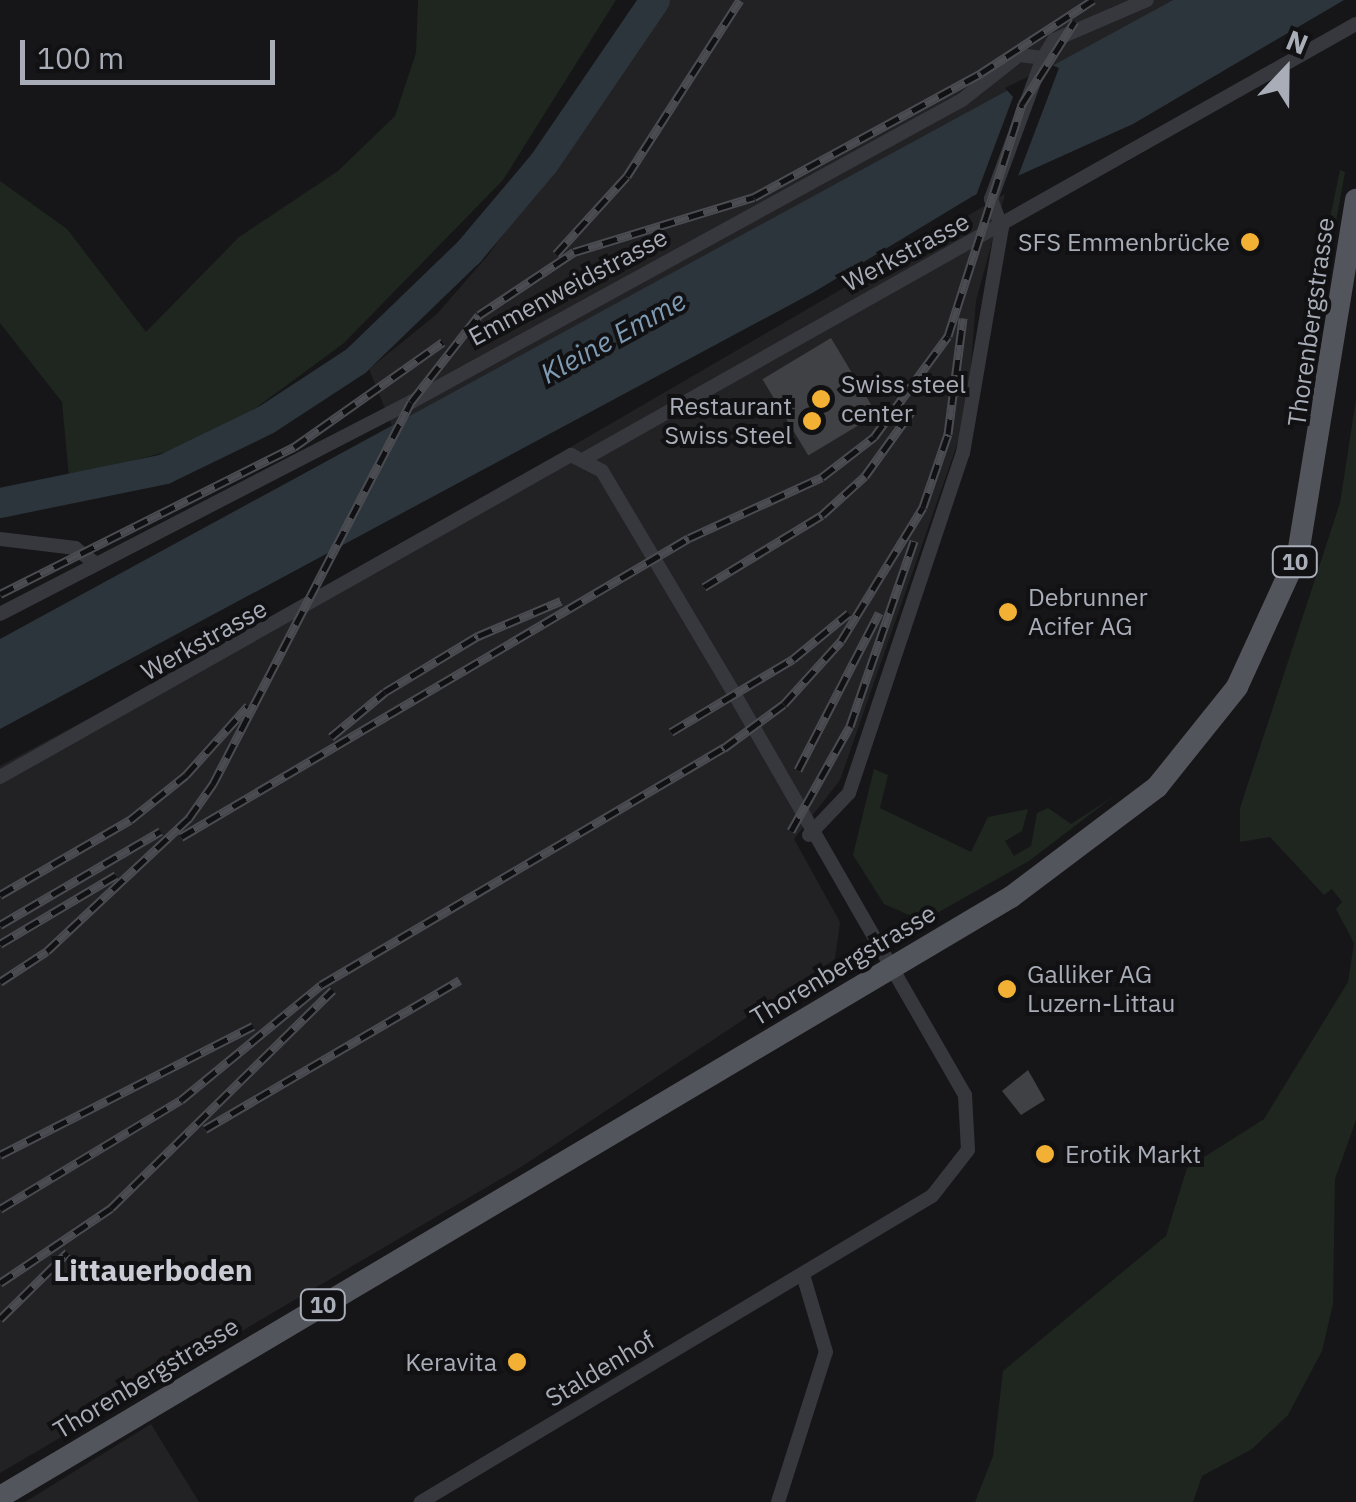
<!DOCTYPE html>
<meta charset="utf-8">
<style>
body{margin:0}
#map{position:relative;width:1356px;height:1502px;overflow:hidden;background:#161618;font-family:"IBM Plex Sans",sans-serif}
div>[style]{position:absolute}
.built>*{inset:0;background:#222225}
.green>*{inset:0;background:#1e261f}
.water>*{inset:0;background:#2c353c}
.pier>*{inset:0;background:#161618}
.river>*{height:30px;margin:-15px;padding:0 15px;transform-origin:15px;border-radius:15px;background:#2c353c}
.building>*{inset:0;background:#404145;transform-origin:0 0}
.street>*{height:14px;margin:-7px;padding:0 7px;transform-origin:7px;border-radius:7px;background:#37383d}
.primary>*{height:22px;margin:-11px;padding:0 11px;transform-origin:11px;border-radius:11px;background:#53555c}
.rail>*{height:9px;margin-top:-4.5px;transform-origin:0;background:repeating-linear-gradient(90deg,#111113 0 15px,#4a4c52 0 30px);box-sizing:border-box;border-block:2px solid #4a4c52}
.dots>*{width:28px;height:28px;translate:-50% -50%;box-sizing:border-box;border:5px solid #111113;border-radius:50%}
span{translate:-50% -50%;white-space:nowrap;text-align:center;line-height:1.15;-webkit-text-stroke:8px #111113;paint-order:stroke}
.shield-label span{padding:2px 8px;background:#111113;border:2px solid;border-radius:8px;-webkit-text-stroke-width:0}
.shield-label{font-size:22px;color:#a8adb8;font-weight:700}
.poi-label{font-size:25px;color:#a8adb8}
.right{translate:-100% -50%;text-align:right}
.left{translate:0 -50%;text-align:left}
.street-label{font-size:25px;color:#a8adb8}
.water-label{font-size:28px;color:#7f9bb3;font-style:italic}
.quarter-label{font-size:30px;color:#c9ccd4;font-weight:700}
.north{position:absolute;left:1236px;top:20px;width:100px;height:100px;-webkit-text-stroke:8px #111113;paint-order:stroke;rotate:22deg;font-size:28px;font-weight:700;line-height:40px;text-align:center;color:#a8adb8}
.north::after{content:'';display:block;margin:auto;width:35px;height:45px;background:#a8adb8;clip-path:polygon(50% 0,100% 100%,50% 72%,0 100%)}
.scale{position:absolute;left:20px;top:40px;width:255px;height:45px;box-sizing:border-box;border:5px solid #a8adb8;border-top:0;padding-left:12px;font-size:30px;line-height:35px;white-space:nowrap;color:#a8adb8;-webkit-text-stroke:8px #111113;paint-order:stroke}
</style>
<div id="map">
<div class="built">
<i style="clip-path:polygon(669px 0,1173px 0,392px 426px,369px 369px,437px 314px,489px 254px)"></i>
<i style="clip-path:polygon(1005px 194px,976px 301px,967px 416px,840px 780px,794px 839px,840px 922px,835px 959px,521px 1167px,0 1473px,0 766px,298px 606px)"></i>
<i style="clip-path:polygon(151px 1424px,199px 1502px,25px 1502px)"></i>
</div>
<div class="green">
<i style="clip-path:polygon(418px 0,616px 0,503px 180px,344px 343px,212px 440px,69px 477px,62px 402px,0 323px,0 181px,67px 229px,146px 332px,239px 237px,338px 171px,395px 116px,416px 53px)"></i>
<i style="clip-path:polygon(1340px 170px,1345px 172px,1309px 372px,1319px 270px)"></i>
<i style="clip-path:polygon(1356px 399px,1356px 1120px,1335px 1179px,1333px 1304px,1322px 1351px,1288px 1415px,1252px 1449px,1202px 1476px,1193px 1502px,975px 1502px,993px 1456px,1003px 1371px,1166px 1236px,1187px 1168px,1264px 1119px,1348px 982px,1354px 943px,1336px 909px,1342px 902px,1332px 889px,1324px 895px,1270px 837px,1240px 842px,1240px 808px,1340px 503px)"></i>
<i style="clip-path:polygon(874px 769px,888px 775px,880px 808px,971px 852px,988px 817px,1028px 809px,1022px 831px,1005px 841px,1014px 856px,1031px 846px,1037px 813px,1048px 808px,1071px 824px,1114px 796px,1029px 861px,923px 921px,884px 904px,853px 855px)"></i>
</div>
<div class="water">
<i style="clip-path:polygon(1173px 0,1344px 0,1133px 124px,973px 196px,814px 292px,0 729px,0 639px)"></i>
</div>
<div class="pier">
<i style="clip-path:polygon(1052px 65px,1059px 68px,1017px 179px,974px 201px,1013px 97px,1005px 88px)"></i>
</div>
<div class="river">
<i style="left:0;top:503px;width:168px;rotate:-11.6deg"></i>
<i style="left:165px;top:469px;width:112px;rotate:-25.9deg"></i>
<i style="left:266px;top:420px;width:108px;rotate:-33.2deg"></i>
<i style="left:356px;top:361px;width:157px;rotate:-44deg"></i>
<i style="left:469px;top:252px;width:116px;rotate:-49.9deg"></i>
<i style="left:544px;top:163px;width:197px;rotate:-55.7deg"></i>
</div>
<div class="building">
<i style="left:831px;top:338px;width:89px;height:80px;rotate:59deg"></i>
<i style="clip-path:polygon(1028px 1070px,1045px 1100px,1021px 1115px,1002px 1091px)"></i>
</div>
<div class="street">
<i style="left:1002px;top:228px;width:31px;rotate:-111deg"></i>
<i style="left:991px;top:199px;width:150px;rotate:-69.8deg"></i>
<i style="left:586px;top:458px;width:884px;rotate:-29.41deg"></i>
<i style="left:0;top:539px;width:76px;rotate:6.8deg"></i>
<i style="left:75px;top:548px;width:26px;rotate:37deg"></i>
<i style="left:0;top:614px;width:462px;rotate:-27.3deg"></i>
<i style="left:411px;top:402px;width:628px;rotate:-28.73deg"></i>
<i style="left:962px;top:100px;width:73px;rotate:-38.3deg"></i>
<i style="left:1019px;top:55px;width:24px;rotate:7deg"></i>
<i style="left:1043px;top:58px;width:21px;rotate:-59deg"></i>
<i style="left:1054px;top:40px;width:101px;rotate:-23.3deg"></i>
<i style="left:0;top:777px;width:656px;rotate:-29.42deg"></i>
<i style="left:571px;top:455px;width:35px;rotate:27deg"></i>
<i style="left:602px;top:471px;width:261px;rotate:59.3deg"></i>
<i style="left:735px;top:695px;width:461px;rotate:60.1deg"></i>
<i style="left:965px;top:1095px;width:55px;rotate:86.9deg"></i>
<i style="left:968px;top:1150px;width:58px;rotate:128deg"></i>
<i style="left:932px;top:1196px;width:596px;rotate:149.09deg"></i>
<i style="left:809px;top:835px;width:58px;rotate:-46.4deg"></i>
<i style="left:849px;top:793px;width:359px;rotate:-71.5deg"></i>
<i style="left:963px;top:453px;width:228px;rotate:-80.2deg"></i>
<i style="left:778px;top:1502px;width:157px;rotate:-72.3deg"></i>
<i style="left:826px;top:1352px;width:80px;rotate:-106.6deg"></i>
</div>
<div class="primary">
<i style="left:0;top:1497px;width:1176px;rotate:-30.69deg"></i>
<i style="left:1011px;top:897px;width:183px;rotate:-37deg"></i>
<i style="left:1157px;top:787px;width:128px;rotate:-51.3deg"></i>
<i style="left:1237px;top:687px;width:146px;rotate:-65.4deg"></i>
<i style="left:1298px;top:554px;width:359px;rotate:-80.7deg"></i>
</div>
<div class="rail">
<i style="left:556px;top:254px;width:105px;rotate:-47.7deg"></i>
<i style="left:627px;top:176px;width:209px;rotate:-57.3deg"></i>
<i style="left:704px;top:587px;width:138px;rotate:-31.4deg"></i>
<i style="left:822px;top:515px;width:58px;rotate:-42.2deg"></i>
<i style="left:865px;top:476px;width:79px;rotate:-54.3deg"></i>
<i style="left:0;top:594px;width:329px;rotate:-26.6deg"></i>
<i style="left:294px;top:447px;width:182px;rotate:-35.2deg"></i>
<i style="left:671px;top:732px;width:142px;rotate:-30.9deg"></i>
<i style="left:793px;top:659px;width:72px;rotate:-39.4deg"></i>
<i style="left:331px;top:737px;width:70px;rotate:-39.8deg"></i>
<i style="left:385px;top:692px;width:109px;rotate:-31.1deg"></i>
<i style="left:478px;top:636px;width:90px;rotate:-22.9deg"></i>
<i style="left:798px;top:770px;width:177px;rotate:-62.7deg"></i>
<i style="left:791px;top:831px;width:120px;rotate:-60.7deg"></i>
<i style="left:850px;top:726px;width:196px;rotate:-70.9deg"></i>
<i style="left:181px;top:837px;width:589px;rotate:-30.48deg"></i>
<i style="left:689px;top:538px;width:146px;rotate:-24.6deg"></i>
<i style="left:822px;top:477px;width:66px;rotate:-37.6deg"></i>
<i style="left:874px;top:437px;width:125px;rotate:-53.8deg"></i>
<i style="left:948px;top:336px;width:244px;rotate:-72.3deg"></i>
<i style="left:1022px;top:104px;width:98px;rotate:-57.4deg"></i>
<i style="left:0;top:895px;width:150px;rotate:-30deg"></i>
<i style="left:130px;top:820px;width:72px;rotate:-38.8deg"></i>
<i style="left:186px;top:775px;width:93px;rotate:-48.1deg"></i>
<i style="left:0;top:925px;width:186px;rotate:-30.3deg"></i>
<i style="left:0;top:944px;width:135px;rotate:-30.7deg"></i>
<i style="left:0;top:982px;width:56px;rotate:-33.4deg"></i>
<i style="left:47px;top:951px;width:195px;rotate:-43.1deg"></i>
<i style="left:189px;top:818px;width:42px;rotate:-54.8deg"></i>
<i style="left:213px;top:784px;width:430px;rotate:-62.6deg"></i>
<i style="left:411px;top:402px;width:110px;rotate:-52deg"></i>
<i style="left:479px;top:315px;width:114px;rotate:-33.6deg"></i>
<i style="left:574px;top:252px;width:188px;rotate:-17deg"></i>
<i style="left:754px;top:197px;width:259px;rotate:-28.6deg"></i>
<i style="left:981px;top:73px;width:134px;rotate:-33.1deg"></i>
<i style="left:205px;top:1129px;width:295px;rotate:-30.3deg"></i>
<i style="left:0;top:1155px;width:284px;rotate:-27deg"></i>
<i style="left:0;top:1209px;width:211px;rotate:-31.1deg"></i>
<i style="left:181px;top:1100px;width:181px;rotate:-39.4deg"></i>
<i style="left:321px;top:985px;width:468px;rotate:-30.5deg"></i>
<i style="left:724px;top:748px;width:74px;rotate:-36.3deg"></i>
<i style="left:784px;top:704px;width:85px;rotate:-47.9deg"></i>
<i style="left:841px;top:641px;width:157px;rotate:-58.5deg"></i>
<i style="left:923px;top:507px;width:77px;rotate:-71.1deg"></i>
<i style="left:948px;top:434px;width:117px;rotate:-82.6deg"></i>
<i style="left:0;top:1283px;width:134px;rotate:-34deg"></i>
<i style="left:111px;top:1208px;width:311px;rotate:-44.5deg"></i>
<i style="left:0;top:1319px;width:95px;rotate:-44.6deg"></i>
</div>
<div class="dots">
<i style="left:1250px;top:242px;background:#f2b134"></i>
<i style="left:821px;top:399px;background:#f2b134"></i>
<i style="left:812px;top:421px;background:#f2b134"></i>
<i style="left:1008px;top:612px;background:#f2b134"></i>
<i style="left:1007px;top:989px;background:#f2b134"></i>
<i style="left:1045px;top:1154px;background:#f2b134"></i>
<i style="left:517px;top:1362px;background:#f2b134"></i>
</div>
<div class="shield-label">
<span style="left:1295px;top:562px">10</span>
<span style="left:323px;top:1305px">10</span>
</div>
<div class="poi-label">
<span class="right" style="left:1230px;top:242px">SFS Emmenbrücke</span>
<span class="left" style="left:841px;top:399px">Swiss steel<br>center</span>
<span class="right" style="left:792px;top:421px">Restaurant<br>Swiss Steel</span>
<span class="left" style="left:1028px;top:612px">Debrunner<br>Acifer AG</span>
<span class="left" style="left:1027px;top:989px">Galliker AG<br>Luzern-Littau</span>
<span class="left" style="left:1065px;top:1154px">Erotik Markt</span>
<span class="right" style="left:497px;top:1362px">Keravita</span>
</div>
<div class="street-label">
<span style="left:906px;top:252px;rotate:-28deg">Werkstrasse</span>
<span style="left:568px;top:287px;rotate:-28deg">Emmenweidstrasse</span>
<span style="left:1311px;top:322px;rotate:-82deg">Thorenbergstrasse</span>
<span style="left:204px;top:640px;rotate:-29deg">Werkstrasse</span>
<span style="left:843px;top:965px;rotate:-31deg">Thorenbergstrasse</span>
<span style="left:600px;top:1369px;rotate:-31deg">Staldenhof</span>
<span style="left:146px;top:1378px;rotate:-31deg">Thorenbergstrasse</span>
</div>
<div class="water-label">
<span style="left:613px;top:337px;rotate:-29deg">Kleine Emme</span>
</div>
<div class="quarter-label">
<span style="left:153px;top:1270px">Littauerboden</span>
</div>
<div class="north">N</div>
<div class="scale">100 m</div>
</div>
